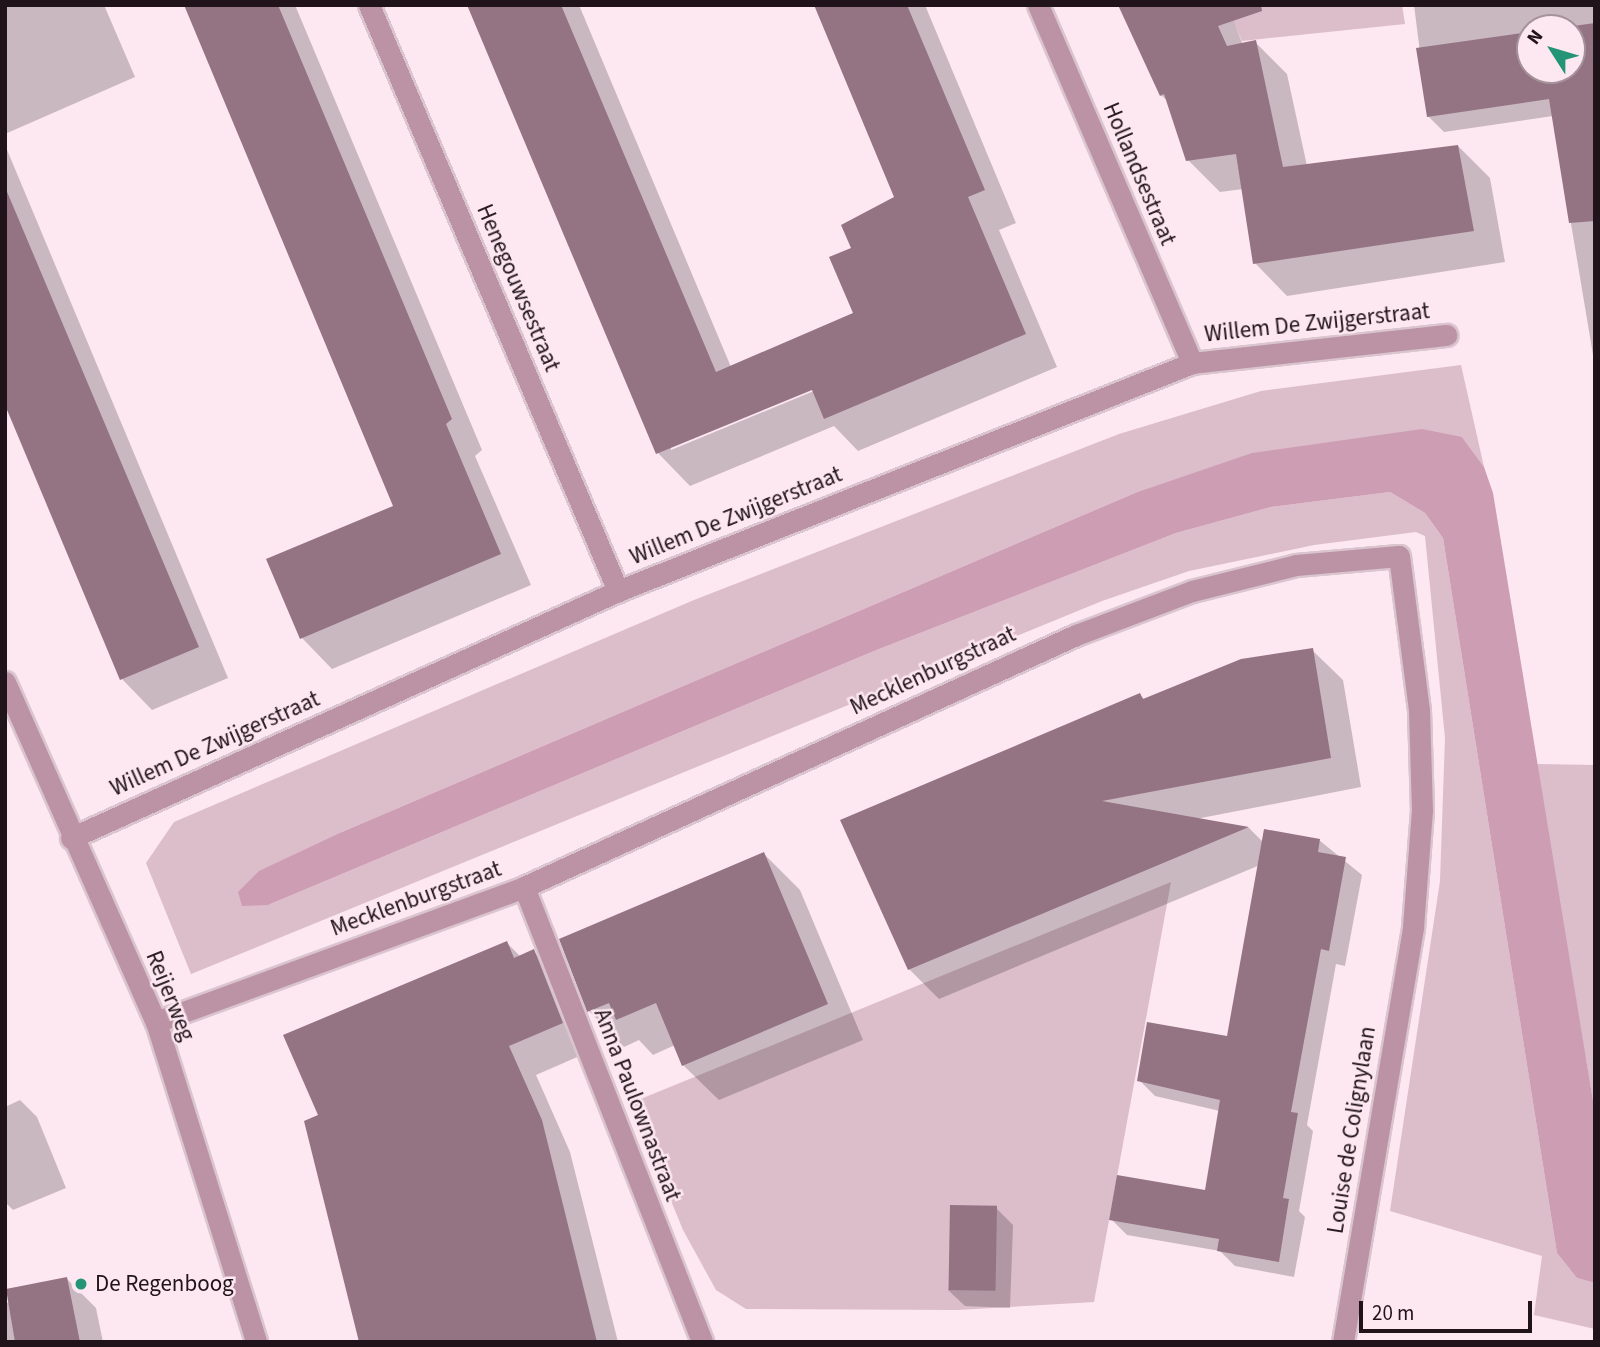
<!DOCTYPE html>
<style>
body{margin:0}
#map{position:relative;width:1600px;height:1347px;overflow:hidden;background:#fde7f0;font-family:"Source Sans 3",sans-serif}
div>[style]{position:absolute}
.green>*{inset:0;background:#dcbdca}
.water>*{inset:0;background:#cd9db3}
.shadow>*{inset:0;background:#0003}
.building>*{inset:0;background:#947482;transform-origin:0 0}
.roads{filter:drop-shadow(2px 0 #dac5ce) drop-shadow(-2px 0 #dac5ce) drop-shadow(0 2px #dac5ce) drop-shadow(0 -2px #dac5ce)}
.minor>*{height:21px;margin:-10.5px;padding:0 10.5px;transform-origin:10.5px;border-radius:10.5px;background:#bc93a5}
.dots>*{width:19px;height:19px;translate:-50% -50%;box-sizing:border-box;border:4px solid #fde7f0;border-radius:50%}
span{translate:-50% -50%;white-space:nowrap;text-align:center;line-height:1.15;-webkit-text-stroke:5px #fde7f0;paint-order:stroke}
.street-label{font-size:23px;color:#201319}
.poi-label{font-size:23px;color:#201319}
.left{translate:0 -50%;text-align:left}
.frame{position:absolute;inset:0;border:7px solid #201319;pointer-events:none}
.north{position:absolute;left:1516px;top:14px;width:70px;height:70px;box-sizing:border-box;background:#fde7f0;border:2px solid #a5929a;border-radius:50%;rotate:307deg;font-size:19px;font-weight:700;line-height:28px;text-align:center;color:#201319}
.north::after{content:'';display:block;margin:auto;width:24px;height:32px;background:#249476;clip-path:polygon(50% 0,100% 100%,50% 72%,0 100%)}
.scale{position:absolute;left:1359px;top:1301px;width:173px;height:32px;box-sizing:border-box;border:4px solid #201319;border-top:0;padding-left:9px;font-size:21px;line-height:24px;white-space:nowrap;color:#201319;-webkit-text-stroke:5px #fde7f0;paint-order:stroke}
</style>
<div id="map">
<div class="green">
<i style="clip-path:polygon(1226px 5px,1402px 5px,1405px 24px,1242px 41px)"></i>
<i style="clip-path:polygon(1461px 365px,1484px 467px,1462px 437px,1135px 493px,342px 832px,268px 905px,874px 651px,1176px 533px,1271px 507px,1390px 492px,1425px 513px,1443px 538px,1557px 1253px,1577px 1278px,1595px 1283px,1595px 1329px,1534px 1315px,1542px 1256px,1390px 1211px,1440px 881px,1445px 738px,1425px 536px,1416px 532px,1314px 545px,1189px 571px,1102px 601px,191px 974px,146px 863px,174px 822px,694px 600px,1119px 434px,1261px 391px)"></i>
<i style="clip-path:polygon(1537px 764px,1595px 765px,1595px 1113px,1551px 852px)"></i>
<i style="clip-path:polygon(1171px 882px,1094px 1302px,957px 1310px,746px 1309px,716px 1290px,683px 1230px,631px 1103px)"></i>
</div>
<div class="water">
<i style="clip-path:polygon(1422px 429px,1462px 437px,1484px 467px,1493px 493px,1595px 1113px,1595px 1283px,1577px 1278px,1557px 1253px,1443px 538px,1425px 513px,1390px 492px,1271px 507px,1176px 533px,874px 651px,268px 905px,242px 906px,238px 892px,259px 871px,342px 832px,1135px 493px,1252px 453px)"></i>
</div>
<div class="shadow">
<i style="clip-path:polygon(5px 5px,104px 5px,135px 77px,5px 134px)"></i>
<i style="clip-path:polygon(186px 5px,295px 5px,482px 450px,475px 456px,531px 585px,332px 669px,302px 638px,268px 560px,396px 506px)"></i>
<i style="clip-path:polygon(evenodd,469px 5px,579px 5px,731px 367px,855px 314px,853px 249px,897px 198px,816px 5px,925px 5px,1016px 223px,999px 230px,1057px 367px,858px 451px,834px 426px,690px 486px,658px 453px,469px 5px,820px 385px,821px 388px,671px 450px,671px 446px,820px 385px)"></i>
<i style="clip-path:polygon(1227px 5px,1243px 45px,1255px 42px,1287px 74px,1307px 166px,1458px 146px,1490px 178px,1505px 262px,1287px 296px,1255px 263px,1243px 189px,1220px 192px,1188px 160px,1169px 102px,1161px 95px)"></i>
<i style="clip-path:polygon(evenodd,1414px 5px,1595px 5px,1595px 367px,1553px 116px,1444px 132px,1428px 116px,1414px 5px,1530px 28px,1572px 28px,1572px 70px,1530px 70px,1530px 28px)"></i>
<i style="clip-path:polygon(5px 145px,228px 678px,152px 710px,122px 679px,5px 402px)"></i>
<i style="clip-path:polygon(1312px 650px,1343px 680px,1361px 787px,1196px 819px,1249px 828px,1264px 843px,1319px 840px,1362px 875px,1345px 966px,1336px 964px,1307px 1125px,1313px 1131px,1299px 1211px,1305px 1217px,1294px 1277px,1235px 1266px,1220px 1251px,1127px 1235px,1111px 1219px,1206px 1192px,1220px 1111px,1155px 1096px,1139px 1080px,1229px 1038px,1260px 865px,939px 999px,909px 969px,1140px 695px,1145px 700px)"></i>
<i style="clip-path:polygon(764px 854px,800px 890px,863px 1040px,719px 1100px,683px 1065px,675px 1045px,653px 1055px,639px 1040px,624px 1047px,589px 1011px)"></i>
<i style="clip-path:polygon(507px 943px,521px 957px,534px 952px,563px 980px,591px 1051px,536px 1075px,570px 1152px,618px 1342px,360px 1342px,320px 1116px)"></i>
<i style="clip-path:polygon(20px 1100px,37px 1117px,66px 1188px,13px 1210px,5px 1202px,5px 1107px)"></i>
<i style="clip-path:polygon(996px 1208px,1013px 1225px,1010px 1308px,965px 1306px,948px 1290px)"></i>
<i style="clip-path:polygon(66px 1278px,96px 1308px,103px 1342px,5px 1342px,5px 1304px)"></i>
</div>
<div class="building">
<i style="clip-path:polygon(184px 5px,278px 5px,452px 419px,446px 424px,501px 554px,300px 639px,266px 559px,393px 506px)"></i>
<i style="clip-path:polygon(467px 5px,561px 5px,716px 372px,853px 313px,829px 257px,851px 248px,841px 225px,894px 197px,814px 5px,907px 5px,985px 190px,968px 197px,1026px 334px,824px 419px,812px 390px,656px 454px)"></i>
<i style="clip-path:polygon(1118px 5px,1261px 5px,1262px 11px,1218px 26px,1227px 46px,1256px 40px,1283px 167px,1458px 145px,1474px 231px,1253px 264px,1236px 154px,1186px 161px,1164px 94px,1160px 96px)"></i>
<i style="clip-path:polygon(1595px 23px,1595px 221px,1569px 223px,1549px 99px,1427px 117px,1416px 48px,1530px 32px,1530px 70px,1572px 70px,1572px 28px,1559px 28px)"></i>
<i style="clip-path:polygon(5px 187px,199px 647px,120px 680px,5px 405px)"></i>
<i style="clip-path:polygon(1313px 648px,1331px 758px,1102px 801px,1249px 827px,908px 970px,840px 820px,1140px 693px,1143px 699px,1241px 659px)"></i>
<i style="clip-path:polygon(1264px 829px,1320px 839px,1318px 852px,1346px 857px,1329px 951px,1321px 949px,1291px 1112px,1298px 1113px,1283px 1198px,1289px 1199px,1279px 1262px,1217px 1251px,1219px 1239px,1109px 1220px,1117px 1175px,1205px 1190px,1220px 1100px,1137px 1081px,1147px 1022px,1227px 1036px)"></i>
<i style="clip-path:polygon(764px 852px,828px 1004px,682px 1066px,656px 1003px,616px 1020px,609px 1003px,587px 1012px,559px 939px)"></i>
<i style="clip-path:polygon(507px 941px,514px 958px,534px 949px,563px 1023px,509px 1046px,542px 1120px,597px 1342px,359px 1342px,304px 1121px,318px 1115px,283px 1035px)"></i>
<i style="left:950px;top:1205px;width:47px;height:85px;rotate:1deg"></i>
<i style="clip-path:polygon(67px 1277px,80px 1342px,15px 1342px,6px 1289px)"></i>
</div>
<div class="roads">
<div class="minor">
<i style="left:369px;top:5px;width:637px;rotate:66.98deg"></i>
<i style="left:1038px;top:5px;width:390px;rotate:66.7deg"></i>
<i style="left:5px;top:682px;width:372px;rotate:66.1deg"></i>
<i style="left:156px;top:1022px;width:335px;rotate:72.6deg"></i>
<i style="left:71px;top:838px;width:600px;rotate:-24.3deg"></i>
<i style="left:618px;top:591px;width:618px;rotate:-21.66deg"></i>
<i style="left:1192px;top:363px;width:256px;rotate:-6.3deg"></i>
<i style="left:524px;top:887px;width:489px;rotate:68.6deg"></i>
<i style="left:156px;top:1022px;width:392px;rotate:-20.1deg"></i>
<i style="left:524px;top:887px;width:607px;rotate:-24.54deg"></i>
<i style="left:1076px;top:635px;width:124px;rotate:-20.8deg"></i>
<i style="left:1192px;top:591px;width:107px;rotate:-14deg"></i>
<i style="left:1296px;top:565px;width:103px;rotate:-5deg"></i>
<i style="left:1399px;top:556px;width:155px;rotate:82.6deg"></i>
<i style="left:1419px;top:710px;width:100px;rotate:88.3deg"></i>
<i style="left:1422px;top:810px;width:118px;rotate:94.4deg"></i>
<i style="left:1413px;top:928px;width:420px;rotate:99.6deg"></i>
</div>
</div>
<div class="dots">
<i style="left:81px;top:1284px;background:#249476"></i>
</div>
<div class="street-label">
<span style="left:1139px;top:174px;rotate:67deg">Hollandsestraat</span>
<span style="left:518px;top:288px;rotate:67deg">Henegouwsestraat</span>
<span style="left:1317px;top:323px;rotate:-6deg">Willem De Zwijgerstraat</span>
<span style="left:736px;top:516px;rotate:-22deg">Willem De Zwijgerstraat</span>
<span style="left:933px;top:671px;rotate:-25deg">Mecklenburgstraat</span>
<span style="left:215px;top:744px;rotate:-24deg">Willem De Zwijgerstraat</span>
<span style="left:416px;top:899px;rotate:-20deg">Mecklenburgstraat</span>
<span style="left:170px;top:996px;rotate:68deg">Reijerweg</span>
<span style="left:637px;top:1105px;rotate:69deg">Anna Paulownastraat</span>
<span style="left:1352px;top:1130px;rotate:-81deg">Louise de Colignylaan</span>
</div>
<div class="poi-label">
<span class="left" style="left:95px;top:1284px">De Regenboog</span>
</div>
<div class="frame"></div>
<div class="north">N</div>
<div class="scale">20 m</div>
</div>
